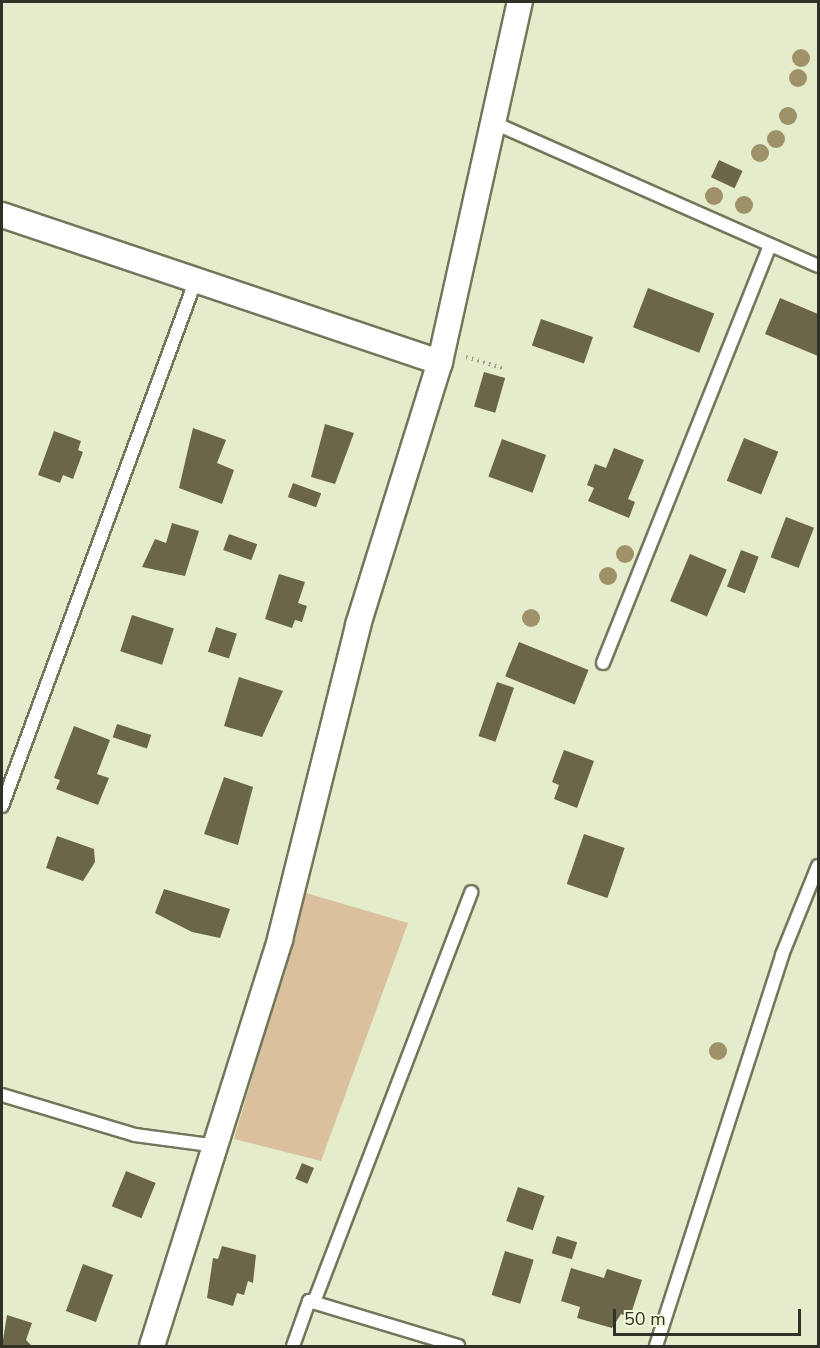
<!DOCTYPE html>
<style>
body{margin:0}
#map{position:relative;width:820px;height:1348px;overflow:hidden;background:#e4eccc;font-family:"Nunito Sans",sans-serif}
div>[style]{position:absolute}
.green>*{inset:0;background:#dac09d}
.building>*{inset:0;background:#6b6549;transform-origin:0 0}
.path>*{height:4px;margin-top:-2px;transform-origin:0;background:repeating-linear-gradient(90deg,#9da38b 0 1.5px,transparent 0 6px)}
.roads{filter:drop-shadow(2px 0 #71775b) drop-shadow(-2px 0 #71775b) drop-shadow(0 2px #71775b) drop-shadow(0 -2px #71775b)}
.service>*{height:12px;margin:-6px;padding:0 6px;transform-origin:6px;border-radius:6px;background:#fff}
.minor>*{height:24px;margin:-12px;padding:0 12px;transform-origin:12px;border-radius:12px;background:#fff}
.trees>*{width:18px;height:18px;margin:-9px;border-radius:50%;background:#a09268}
span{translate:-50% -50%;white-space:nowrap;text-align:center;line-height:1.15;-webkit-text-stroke:6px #f1f9d9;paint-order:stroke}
.frame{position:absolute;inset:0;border:3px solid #2f3226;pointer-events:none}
.scale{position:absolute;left:613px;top:1309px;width:188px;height:27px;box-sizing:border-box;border:3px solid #2f3226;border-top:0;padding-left:8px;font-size:18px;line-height:21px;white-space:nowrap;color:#2f3226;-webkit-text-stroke:4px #f1f9d9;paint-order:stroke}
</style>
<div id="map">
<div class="green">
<i style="clip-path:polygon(306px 893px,408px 923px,321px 1161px,234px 1139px)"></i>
</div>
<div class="building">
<i style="left:719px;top:160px;width:26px;height:19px;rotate:25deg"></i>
<i style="left:648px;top:288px;width:71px;height:42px;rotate:21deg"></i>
<i style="clip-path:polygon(780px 298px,818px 314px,818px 356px,765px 334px)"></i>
<i style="left:541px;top:319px;width:55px;height:28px;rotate:19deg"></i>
<i style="left:484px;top:372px;width:22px;height:36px;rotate:16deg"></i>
<i style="clip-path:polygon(325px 424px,354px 433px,335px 484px,311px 477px)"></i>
<i style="clip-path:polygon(193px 428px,226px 440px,217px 463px,234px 470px,222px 504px,179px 488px)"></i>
<i style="clip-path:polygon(54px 431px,81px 441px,78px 450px,83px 452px,73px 479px,63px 475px,60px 483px,38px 475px)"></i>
<i style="left:744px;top:438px;width:37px;height:46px;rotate:22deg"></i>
<i style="left:502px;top:439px;width:47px;height:40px;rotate:20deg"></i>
<i style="clip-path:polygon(614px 448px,644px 460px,628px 499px,635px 502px,629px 518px,588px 501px,594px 488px,587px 485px,595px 464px,606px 468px)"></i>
<i style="left:293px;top:483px;width:30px;height:15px;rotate:20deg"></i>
<i style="left:786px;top:517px;width:30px;height:43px;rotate:21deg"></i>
<i style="clip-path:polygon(172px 523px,199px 531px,185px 576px,142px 567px,155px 539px,166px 543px)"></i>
<i style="left:229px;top:534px;width:30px;height:17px;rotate:20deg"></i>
<i style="left:741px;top:550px;width:19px;height:39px;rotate:21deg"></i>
<i style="left:690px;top:554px;width:40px;height:51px;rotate:23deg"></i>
<i style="clip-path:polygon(279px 574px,305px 582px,298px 603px,307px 606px,302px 622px,295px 620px,292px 628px,265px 619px)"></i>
<i style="left:132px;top:615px;width:44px;height:38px;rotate:18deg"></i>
<i style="left:216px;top:627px;width:22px;height:26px;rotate:18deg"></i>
<i style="left:519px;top:642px;width:75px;height:37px;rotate:22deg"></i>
<i style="clip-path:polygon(239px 677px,283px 691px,262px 737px,224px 726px)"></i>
<i style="left:497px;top:682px;width:18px;height:57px;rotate:19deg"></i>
<i style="left:117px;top:724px;width:36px;height:14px;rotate:18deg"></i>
<i style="clip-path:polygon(74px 726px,110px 740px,97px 774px,109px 778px,98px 805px,56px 789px,60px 780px,54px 778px)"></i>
<i style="clip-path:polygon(564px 750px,594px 761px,577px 808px,554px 799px,559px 785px,552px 782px)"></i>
<i style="clip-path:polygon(224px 777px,253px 787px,238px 845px,204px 834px)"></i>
<i style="left:584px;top:834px;width:43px;height:53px;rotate:19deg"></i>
<i style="clip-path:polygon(57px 836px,94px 849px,95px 862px,83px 881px,46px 868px)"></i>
<i style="clip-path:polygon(164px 889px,230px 909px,220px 938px,192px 932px,155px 913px)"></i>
<i style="left:302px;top:1163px;width:13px;height:17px;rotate:23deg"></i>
<i style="left:126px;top:1171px;width:32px;height:38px;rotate:22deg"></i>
<i style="left:518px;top:1187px;width:28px;height:36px;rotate:19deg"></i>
<i style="left:557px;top:1236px;width:21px;height:18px;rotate:17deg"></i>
<i style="clip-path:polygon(222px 1246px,256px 1255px,253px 1283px,248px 1281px,244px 1295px,237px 1293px,233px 1306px,207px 1298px,213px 1258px,218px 1259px)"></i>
<i style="left:505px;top:1251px;width:30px;height:46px;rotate:17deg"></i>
<i style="left:83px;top:1264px;width:32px;height:50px;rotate:20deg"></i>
<i style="clip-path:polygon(571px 1268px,604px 1278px,607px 1269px,642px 1280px,630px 1317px,621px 1314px,612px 1328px,577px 1318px,580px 1307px,561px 1301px)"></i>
<i style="clip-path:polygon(7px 1315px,32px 1323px,26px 1340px,32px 1346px,2px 1346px)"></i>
</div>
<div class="path">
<i style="left:466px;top:357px;width:39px;rotate:17deg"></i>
</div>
<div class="roads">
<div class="service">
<i style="left:494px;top:123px;width:354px;rotate:23.8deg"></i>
<i style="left:603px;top:663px;width:446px;rotate:-68.2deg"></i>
<i style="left:2px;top:806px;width:558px;rotate:-69.78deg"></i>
<i style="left:2px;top:1095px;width:139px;rotate:16.7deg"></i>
<i style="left:135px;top:1135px;width:83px;rotate:7.6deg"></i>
<i style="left:314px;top:1302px;width:439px;rotate:-69deg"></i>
<i style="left:293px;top:1346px;width:48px;rotate:-70.4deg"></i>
<i style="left:309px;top:1301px;width:156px;rotate:16.8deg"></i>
<i style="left:656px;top:1346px;width:411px;rotate:-72.1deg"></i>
<i style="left:782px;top:955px;width:96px;rotate:-68deg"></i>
</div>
<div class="minor">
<i style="left:2px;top:215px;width:462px;rotate:18.6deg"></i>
<i style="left:152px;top:1346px;width:427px;rotate:-72.5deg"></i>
<i style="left:280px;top:939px;width:324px;rotate:-76deg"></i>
<i style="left:358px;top:625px;width:275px;rotate:-72.7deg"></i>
<i style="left:440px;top:362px;width:369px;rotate:-77.5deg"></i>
</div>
</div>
<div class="trees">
<i style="left:801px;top:58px"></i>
<i style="left:798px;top:78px"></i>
<i style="left:788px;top:116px"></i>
<i style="left:776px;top:139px"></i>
<i style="left:760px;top:153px"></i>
<i style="left:714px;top:196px"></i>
<i style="left:744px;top:205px"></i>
<i style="left:625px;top:554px"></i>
<i style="left:608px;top:576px"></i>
<i style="left:531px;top:618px"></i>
<i style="left:718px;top:1051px"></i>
</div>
<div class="frame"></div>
<div class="scale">50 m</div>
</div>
